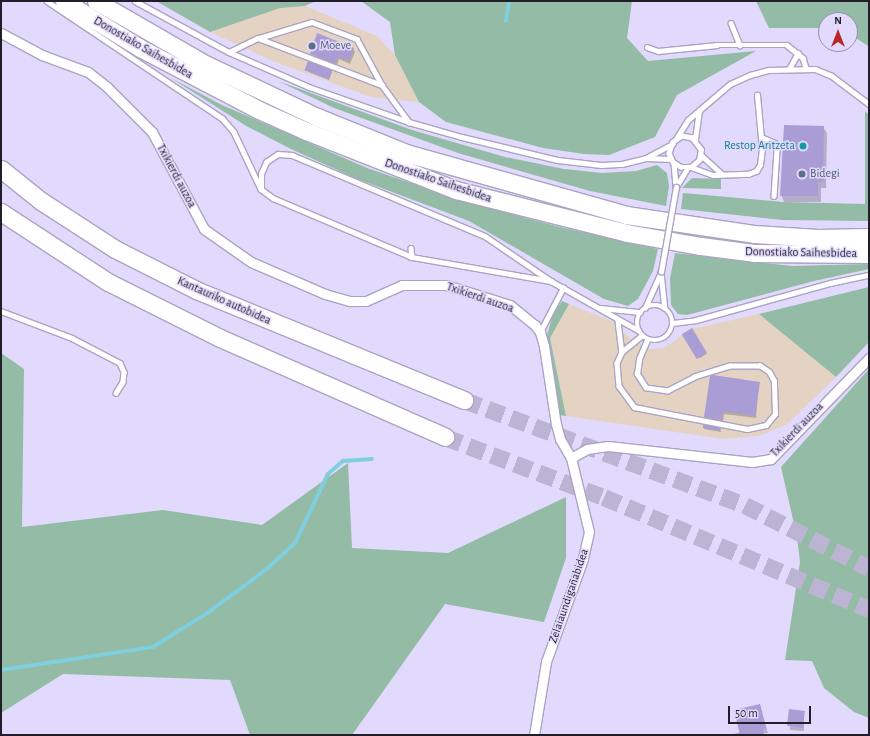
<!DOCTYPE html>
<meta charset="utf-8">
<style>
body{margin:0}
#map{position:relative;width:870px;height:736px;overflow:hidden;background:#e2dafc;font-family:"Alegreya Sans",sans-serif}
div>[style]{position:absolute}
.commercial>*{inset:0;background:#e4d3c2}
.green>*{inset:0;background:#93bba5}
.shadow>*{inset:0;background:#0003;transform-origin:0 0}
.stream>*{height:3.5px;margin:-1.75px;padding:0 1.75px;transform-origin:1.75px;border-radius:1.75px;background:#7fcfdf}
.building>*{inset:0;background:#aa9cd4;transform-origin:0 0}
.highway-tunnel>*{height:17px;margin-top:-8.5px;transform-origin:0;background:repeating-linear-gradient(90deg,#bbb4d2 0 17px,transparent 0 25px)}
.roads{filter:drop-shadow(1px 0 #aba3c3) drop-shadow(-1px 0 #aba3c3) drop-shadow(0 1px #aba3c3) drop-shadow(0 -1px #aba3c3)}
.lane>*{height:4.5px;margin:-2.25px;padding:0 2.25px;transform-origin:2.25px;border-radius:2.25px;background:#fff}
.lane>.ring{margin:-2.25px;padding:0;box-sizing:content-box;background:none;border:4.5px solid #fff;border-radius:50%}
.street>*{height:9px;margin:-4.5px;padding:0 4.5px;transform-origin:4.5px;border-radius:4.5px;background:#fff}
.highway>*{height:17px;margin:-8.5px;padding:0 8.5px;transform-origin:8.5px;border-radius:8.5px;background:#fff}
.bridges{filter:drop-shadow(1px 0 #aba3c3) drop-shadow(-1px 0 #aba3c3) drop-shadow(0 1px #aba3c3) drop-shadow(0 -1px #aba3c3)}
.lane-bridge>*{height:4.5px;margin:-2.25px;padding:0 2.25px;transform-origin:2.25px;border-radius:2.25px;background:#fff}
.dots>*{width:11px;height:11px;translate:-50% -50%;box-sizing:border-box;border:2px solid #e2dafc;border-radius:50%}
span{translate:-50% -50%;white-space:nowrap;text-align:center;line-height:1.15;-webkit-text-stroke:3px #e2dafc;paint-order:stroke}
.service-label{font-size:12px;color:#4e5e75}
.left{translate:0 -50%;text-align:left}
.street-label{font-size:12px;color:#211e2a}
.culture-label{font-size:12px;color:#0d838f}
.right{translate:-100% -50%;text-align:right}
.frame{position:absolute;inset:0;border:2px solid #211e2a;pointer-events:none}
.north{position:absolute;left:818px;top:12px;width:40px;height:40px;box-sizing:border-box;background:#e2dafc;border:1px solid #958fa8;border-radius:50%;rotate:0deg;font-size:11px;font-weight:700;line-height:16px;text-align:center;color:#211e2a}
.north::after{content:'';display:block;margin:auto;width:14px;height:18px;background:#b72727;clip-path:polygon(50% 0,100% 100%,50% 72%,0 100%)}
.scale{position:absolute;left:728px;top:706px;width:83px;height:18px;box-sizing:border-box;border:2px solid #211e2a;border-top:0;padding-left:5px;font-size:12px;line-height:14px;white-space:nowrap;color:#211e2a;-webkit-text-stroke:3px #e2dafc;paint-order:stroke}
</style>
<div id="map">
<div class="commercial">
<i style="clip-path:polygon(305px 6px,377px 36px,395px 55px,419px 102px,371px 97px,275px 62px,210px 32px,280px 8px)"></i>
<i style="clip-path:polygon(569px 304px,614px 322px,632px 340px,651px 349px,664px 348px,691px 329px,759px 314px,836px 377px,786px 425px,759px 436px,723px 439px,566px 416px,550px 338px)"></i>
</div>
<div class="green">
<i style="clip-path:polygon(156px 1px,316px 1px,305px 6px,280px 8px,210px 32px)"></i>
<i style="clip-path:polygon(361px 1px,632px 1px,627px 38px,648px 61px,756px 51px,677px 95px,655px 137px,609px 155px,584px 154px,543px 148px,446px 122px,419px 102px,395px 55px,390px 22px)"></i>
<i style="clip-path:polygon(756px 1px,869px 1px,869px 52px,868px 46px,850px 34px,850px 20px,826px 20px,826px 28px,769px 28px)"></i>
<i style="clip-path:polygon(171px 78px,222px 105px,367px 168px,469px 203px,564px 228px,658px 249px,653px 271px,638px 299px,628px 306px,604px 299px,469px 221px,355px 178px,293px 150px,248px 127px)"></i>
<i style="clip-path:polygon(278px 81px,412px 130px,505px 157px,564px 169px,602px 173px,636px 171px,657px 165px,667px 173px,669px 186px,666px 206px,590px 191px,458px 153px,334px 108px)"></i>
<i style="clip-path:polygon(865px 111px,869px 115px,869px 221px,782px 220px,681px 209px,683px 193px,783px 202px,865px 204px)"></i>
<i style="clip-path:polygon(692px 178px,721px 179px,721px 189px,682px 188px)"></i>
<i style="clip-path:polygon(675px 253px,792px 266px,869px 264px,869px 269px,814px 281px,687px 315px,678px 314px,671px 305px,670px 279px)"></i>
<i style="clip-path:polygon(869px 287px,869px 342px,836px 377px,759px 314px)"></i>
<i style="clip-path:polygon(562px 301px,569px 304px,550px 338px,566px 416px,559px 415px,547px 335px,553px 314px)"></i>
<i style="clip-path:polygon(1px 353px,24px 369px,22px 527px,163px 510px,262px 525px,348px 463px,352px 548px,448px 553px,566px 497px,566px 558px,544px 622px,445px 604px,352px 735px,250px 735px,230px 680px,63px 674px,1px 713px)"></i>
<i style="clip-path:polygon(869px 369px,869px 718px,854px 712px,824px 688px,812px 661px,785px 660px,800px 562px,797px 537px,781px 467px)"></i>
</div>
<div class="shadow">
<i style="clip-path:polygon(353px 49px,355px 52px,350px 64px,339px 59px,337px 66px,311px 54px)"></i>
<i style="clip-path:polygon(305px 70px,331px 71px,332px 72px,329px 80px)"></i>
<i style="clip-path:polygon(823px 127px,827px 133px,826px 188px,821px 188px,821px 202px,784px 202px,781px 195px)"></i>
<i style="left:692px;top:330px;width:28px;height:9px;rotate:58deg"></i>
<i style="clip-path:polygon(759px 383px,756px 418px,724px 414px,723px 422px,707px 419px,705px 417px)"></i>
<i style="clip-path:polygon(704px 425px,720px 429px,721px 432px,704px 429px)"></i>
<i style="clip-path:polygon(760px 705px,768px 733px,731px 735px,740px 732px)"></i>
<i style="clip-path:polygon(790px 710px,804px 712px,804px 731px,790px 730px)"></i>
</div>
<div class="stream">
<i style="left:506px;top:21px;width:20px;rotate:-81deg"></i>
<i style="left:1px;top:670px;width:154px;rotate:-8.6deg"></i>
<i style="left:153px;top:647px;width:66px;rotate:-32deg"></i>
<i style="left:209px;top:612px;width:72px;rotate:-36.6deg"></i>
<i style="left:267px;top:569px;width:38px;rotate:-43deg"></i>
<i style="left:295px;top:543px;width:76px;rotate:-64.4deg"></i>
<i style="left:328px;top:474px;width:20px;rotate:-41deg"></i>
<i style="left:343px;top:461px;width:29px;rotate:-4deg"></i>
</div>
<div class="building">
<i style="clip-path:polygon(317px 33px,354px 48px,349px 61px,338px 57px,335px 63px,310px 54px)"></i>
<i style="left:308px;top:61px;width:26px;height:10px;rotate:21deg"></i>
<i style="clip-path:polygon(784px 125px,824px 126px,823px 182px,818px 182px,818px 196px,780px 196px)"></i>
<i style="left:692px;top:328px;width:29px;height:12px;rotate:59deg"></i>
<i style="clip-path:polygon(713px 375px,760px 382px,755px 416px,723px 411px,722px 420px,704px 417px,710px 376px)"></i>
<i style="clip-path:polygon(703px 424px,721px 428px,720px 431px,703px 428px)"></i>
<i style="clip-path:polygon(760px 704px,766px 728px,763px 729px,764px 735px,740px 735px,734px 710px)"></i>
<i style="left:789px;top:709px;width:16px;height:17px;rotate:7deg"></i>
</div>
<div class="highway-tunnel">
<i style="left:464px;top:400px;width:300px;rotate:20.5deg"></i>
<i style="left:745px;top:505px;width:139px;rotate:26.9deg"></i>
<i style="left:445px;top:437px;width:170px;rotate:20.7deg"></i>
<i style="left:604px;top:497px;width:288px;rotate:22.9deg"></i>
</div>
<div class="roads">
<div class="lane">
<i style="left:47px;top:1px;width:211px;rotate:33.8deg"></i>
<i style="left:222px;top:118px;width:18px;rotate:49deg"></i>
<i style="left:234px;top:132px;width:63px;rotate:64.7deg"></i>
<i style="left:261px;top:189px;width:15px;rotate:37deg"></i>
<i style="left:273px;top:198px;width:151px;rotate:23deg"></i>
<i style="left:412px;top:257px;width:141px;rotate:9.8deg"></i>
<i style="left:135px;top:1px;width:107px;rotate:28.5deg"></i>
<i style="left:229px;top:52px;width:87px;rotate:23.6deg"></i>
<i style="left:309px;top:87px;width:106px;rotate:19.3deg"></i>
<i style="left:409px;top:122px;width:55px;rotate:15.8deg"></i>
<i style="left:462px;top:137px;width:99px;rotate:13.5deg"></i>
<i style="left:558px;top:160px;width:43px;rotate:6.6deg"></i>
<i style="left:601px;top:165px;width:21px;rotate:-3deg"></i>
<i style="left:622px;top:164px;width:25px;rotate:-14deg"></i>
<i style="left:646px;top:158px;width:30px;rotate:-28deg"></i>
<i style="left:731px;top:23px;width:24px;rotate:68deg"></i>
<i style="left:259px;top:38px;width:55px;rotate:-16.8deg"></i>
<i style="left:312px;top:22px;width:48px;rotate:20.7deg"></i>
<i style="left:357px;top:39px;width:52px;rotate:61.5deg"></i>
<i style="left:647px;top:47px;width:12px;rotate:20deg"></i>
<i style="left:658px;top:51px;width:59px;rotate:-5.8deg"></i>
<i style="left:717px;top:45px;width:70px"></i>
<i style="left:787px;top:45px;width:21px;rotate:39deg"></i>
<i style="left:803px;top:58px;width:10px;rotate:73deg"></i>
<i style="left:229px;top:52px;width:32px;rotate:-26deg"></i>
<i style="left:258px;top:38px;width:133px;rotate:20.8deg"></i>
<i style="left:382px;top:85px;width:46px;rotate:53.9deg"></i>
<i style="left:789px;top:69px;width:18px;rotate:-61deg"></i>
<i style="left:761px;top:137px;width:15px;rotate:23deg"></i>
<i style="left:775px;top:143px;width:7px;rotate:74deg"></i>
<i style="left:777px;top:150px;width:46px;rotate:93.7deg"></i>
<i style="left:676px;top:139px;width:22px;rotate:-58deg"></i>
<i style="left:688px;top:120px;width:55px;rotate:-40.6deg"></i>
<i style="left:730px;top:84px;width:22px;rotate:-24deg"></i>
<i style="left:750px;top:75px;width:20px;rotate:-15deg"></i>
<i style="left:769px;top:70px;width:46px;rotate:-1.2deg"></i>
<i style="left:815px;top:69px;width:18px;rotate:22deg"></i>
<i style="left:832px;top:76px;width:46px;rotate:37.1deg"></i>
<i style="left:695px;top:139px;width:28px;rotate:-82deg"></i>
<i style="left:701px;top:155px;width:28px;rotate:42deg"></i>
<i style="left:646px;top:158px;width:25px;rotate:2deg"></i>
<i style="left:674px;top:163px;width:24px;rotate:85deg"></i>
<i style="left:691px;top:167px;width:11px;rotate:-41deg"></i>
<i style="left:699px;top:160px;width:10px;rotate:-79deg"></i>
<i style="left:701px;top:150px;width:15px;rotate:-127deg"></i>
<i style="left:692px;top:138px;width:10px;rotate:-169deg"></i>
<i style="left:682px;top:136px;width:11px;rotate:146deg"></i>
<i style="left:673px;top:142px;width:12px;rotate:110deg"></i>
<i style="left:669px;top:153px;width:10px;rotate:66deg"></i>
<i style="left:673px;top:162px;width:9px;rotate:32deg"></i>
<i style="left:681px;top:167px;width:10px"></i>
<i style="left:691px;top:167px;width:23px;rotate:20deg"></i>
<i style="left:713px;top:175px;width:35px;rotate:-2deg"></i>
<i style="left:748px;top:174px;width:9px;rotate:-21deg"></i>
<i style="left:756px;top:171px;width:7px;rotate:-56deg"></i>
<i style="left:760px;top:165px;width:16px;rotate:-83deg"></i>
<i style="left:762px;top:149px;width:54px;rotate:-95.3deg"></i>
<i style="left:676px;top:187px;width:23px;rotate:-59deg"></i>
<i style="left:261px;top:188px;width:14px;rotate:-90deg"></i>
<i style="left:261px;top:174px;width:13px;rotate:-67deg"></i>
<i style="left:266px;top:162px;width:14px;rotate:-34deg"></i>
<i style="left:278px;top:154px;width:14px;rotate:4deg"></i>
<i style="left:292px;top:155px;width:209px;rotate:22.8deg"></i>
<i style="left:485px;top:236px;width:80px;rotate:34.3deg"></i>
<i style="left:551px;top:281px;width:100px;rotate:29.4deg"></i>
<i style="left:411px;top:248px;width:9px;rotate:84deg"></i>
<i style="left:661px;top:272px;width:36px;rotate:84deg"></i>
<i class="ring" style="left:637px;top:305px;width:31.5px;height:31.5px"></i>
<i style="left:601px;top:308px;width:39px;rotate:6deg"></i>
<i style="left:645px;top:308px;width:39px;rotate:-66deg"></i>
<i style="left:1px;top:311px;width:76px;rotate:20.8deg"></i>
<i style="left:72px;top:338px;width:54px;rotate:27.5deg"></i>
<i style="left:120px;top:363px;width:10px;rotate:66deg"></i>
<i style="left:124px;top:372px;width:10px;rotate:96deg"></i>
<i style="left:123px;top:382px;width:13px;rotate:122deg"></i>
<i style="left:618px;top:321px;width:31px;rotate:83deg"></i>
<i style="left:673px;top:323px;width:23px;rotate:-7deg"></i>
<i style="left:696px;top:320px;width:139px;rotate:-15.4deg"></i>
<i style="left:830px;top:283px;width:40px;rotate:-12deg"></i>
<i style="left:540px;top:332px;width:50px;rotate:-62.4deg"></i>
<i style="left:642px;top:336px;width:26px;rotate:141deg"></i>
<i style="left:622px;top:352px;width:12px;rotate:114deg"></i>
<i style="left:617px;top:363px;width:23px;rotate:85deg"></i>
<i style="left:619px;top:386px;width:26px;rotate:54deg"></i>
<i style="left:634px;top:407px;width:115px;rotate:11deg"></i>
<i style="left:747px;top:429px;width:19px;rotate:-12deg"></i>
<i style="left:766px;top:425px;width:14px;rotate:-51deg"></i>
<i style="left:775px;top:414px;width:33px;rotate:-92deg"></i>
<i style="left:774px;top:381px;width:10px;rotate:-119deg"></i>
<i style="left:769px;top:372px;width:11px;rotate:-146deg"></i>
<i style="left:760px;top:366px;width:30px;rotate:180deg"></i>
<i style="left:730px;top:366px;width:37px;rotate:163deg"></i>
<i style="left:695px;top:377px;width:30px;rotate:153deg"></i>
<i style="left:668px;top:391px;width:22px;rotate:-172deg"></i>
<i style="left:646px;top:388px;width:17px;rotate:-123deg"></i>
<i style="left:637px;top:374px;width:15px;rotate:-82deg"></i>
<i style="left:639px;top:359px;width:21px;rotate:-67deg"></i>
</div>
<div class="street">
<i style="left:1px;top:33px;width:47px;rotate:28.2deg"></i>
<i style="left:42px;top:55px;width:49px;rotate:20.3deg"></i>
<i style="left:88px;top:72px;width:24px;rotate:38deg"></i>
<i style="left:107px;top:87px;width:64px;rotate:45deg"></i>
<i style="left:152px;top:132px;width:110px;rotate:61.8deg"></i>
<i style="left:204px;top:229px;width:57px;rotate:35.1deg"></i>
<i style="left:251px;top:262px;width:81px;rotate:23.4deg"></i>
<i style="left:325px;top:294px;width:26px;rotate:16deg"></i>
<i style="left:350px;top:301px;width:16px"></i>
<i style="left:366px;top:301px;width:39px;rotate:-24deg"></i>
<i style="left:402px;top:285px;width:44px"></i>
<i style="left:446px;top:285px;width:67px;rotate:17.4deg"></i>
<i style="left:510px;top:305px;width:32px;rotate:39deg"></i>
<i style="left:535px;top:325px;width:9px;rotate:54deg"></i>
<i style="left:540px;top:332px;width:15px;rotate:74deg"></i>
<i style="left:544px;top:346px;width:79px;rotate:81.3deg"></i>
<i style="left:556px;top:424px;width:16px;rotate:75deg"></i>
<i style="left:560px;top:439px;width:22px;rotate:60deg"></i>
<i style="left:571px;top:458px;width:76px;rotate:76.3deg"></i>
<i style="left:589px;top:532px;width:28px;rotate:103deg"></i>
<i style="left:583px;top:559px;width:109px;rotate:109.8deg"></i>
<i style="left:546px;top:662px;width:74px;rotate:99.3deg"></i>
<i style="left:571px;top:458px;width:18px;rotate:-29deg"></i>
<i style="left:587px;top:449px;width:21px;rotate:-8deg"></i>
<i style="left:608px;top:446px;width:145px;rotate:6.3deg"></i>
<i style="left:752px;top:462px;width:19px;rotate:-9deg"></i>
<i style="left:771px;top:459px;width:141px;rotate:-45.9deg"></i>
</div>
<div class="highway">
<i style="left:64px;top:1px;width:89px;rotate:31.7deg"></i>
<i style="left:140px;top:48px;width:134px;rotate:27.5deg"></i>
<i style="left:259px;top:110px;width:51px;rotate:24.1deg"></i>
<i style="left:306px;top:131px;width:161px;rotate:21.5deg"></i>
<i style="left:456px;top:190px;width:176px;rotate:14.1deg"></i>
<i style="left:627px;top:233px;width:75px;rotate:10deg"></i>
<i style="left:701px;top:246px;width:53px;rotate:7.5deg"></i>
<i style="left:754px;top:253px;width:115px;rotate:0.5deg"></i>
<i style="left:96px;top:1px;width:128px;rotate:30deg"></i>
<i style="left:207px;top:65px;width:122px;rotate:25.3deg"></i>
<i style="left:317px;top:117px;width:96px;rotate:22deg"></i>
<i style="left:406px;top:153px;width:229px;rotate:15.7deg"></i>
<i style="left:626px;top:215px;width:129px;rotate:8.4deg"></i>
<i style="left:754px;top:234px;width:64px;rotate:3.6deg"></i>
<i style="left:818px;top:238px;width:51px;rotate:-1.1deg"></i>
<i style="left:1px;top:169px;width:51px;rotate:38.7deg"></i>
<i style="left:41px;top:201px;width:88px;rotate:33deg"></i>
<i style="left:115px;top:249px;width:91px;rotate:26.8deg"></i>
<i style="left:196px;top:290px;width:290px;rotate:22.3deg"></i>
<i style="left:1px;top:212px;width:128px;rotate:33.2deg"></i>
<i style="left:108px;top:282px;width:125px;rotate:26.6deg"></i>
<i style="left:220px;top:338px;width:246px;rotate:23.7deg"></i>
</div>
</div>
<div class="bridges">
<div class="lane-bridge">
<i style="left:661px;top:272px;width:86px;rotate:-80deg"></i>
</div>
</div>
<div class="dots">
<i style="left:312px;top:46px;background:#5c6f8a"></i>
<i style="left:803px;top:146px;background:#0f9aa8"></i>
<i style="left:802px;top:174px;background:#5c6f8a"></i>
</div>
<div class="service-label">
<span class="left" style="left:320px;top:46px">Moeve</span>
<span class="left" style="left:810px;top:174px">Bidegi</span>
</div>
<div class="street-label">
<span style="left:143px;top:48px;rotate:30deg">Donostiako Saihesbidea</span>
<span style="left:176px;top:176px;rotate:62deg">Txikierdi auzoa</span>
<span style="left:438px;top:181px;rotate:19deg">Donostiako Saihesbidea</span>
<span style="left:801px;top:253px;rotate:1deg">Donostiako Saihesbidea</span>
<span style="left:480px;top:298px;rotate:19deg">Txikierdi auzoa</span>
<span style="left:224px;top:301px;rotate:24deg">Kantauriko autobidea</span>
<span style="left:797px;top:430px;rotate:-46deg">Txikierdi auzoa</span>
<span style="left:569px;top:596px;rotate:-71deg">Zelaiaundigañabidea</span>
</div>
<div class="culture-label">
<span class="right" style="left:795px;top:146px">Restop Aritzeta</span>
</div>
<div class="frame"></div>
<div class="north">N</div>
<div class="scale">50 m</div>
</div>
